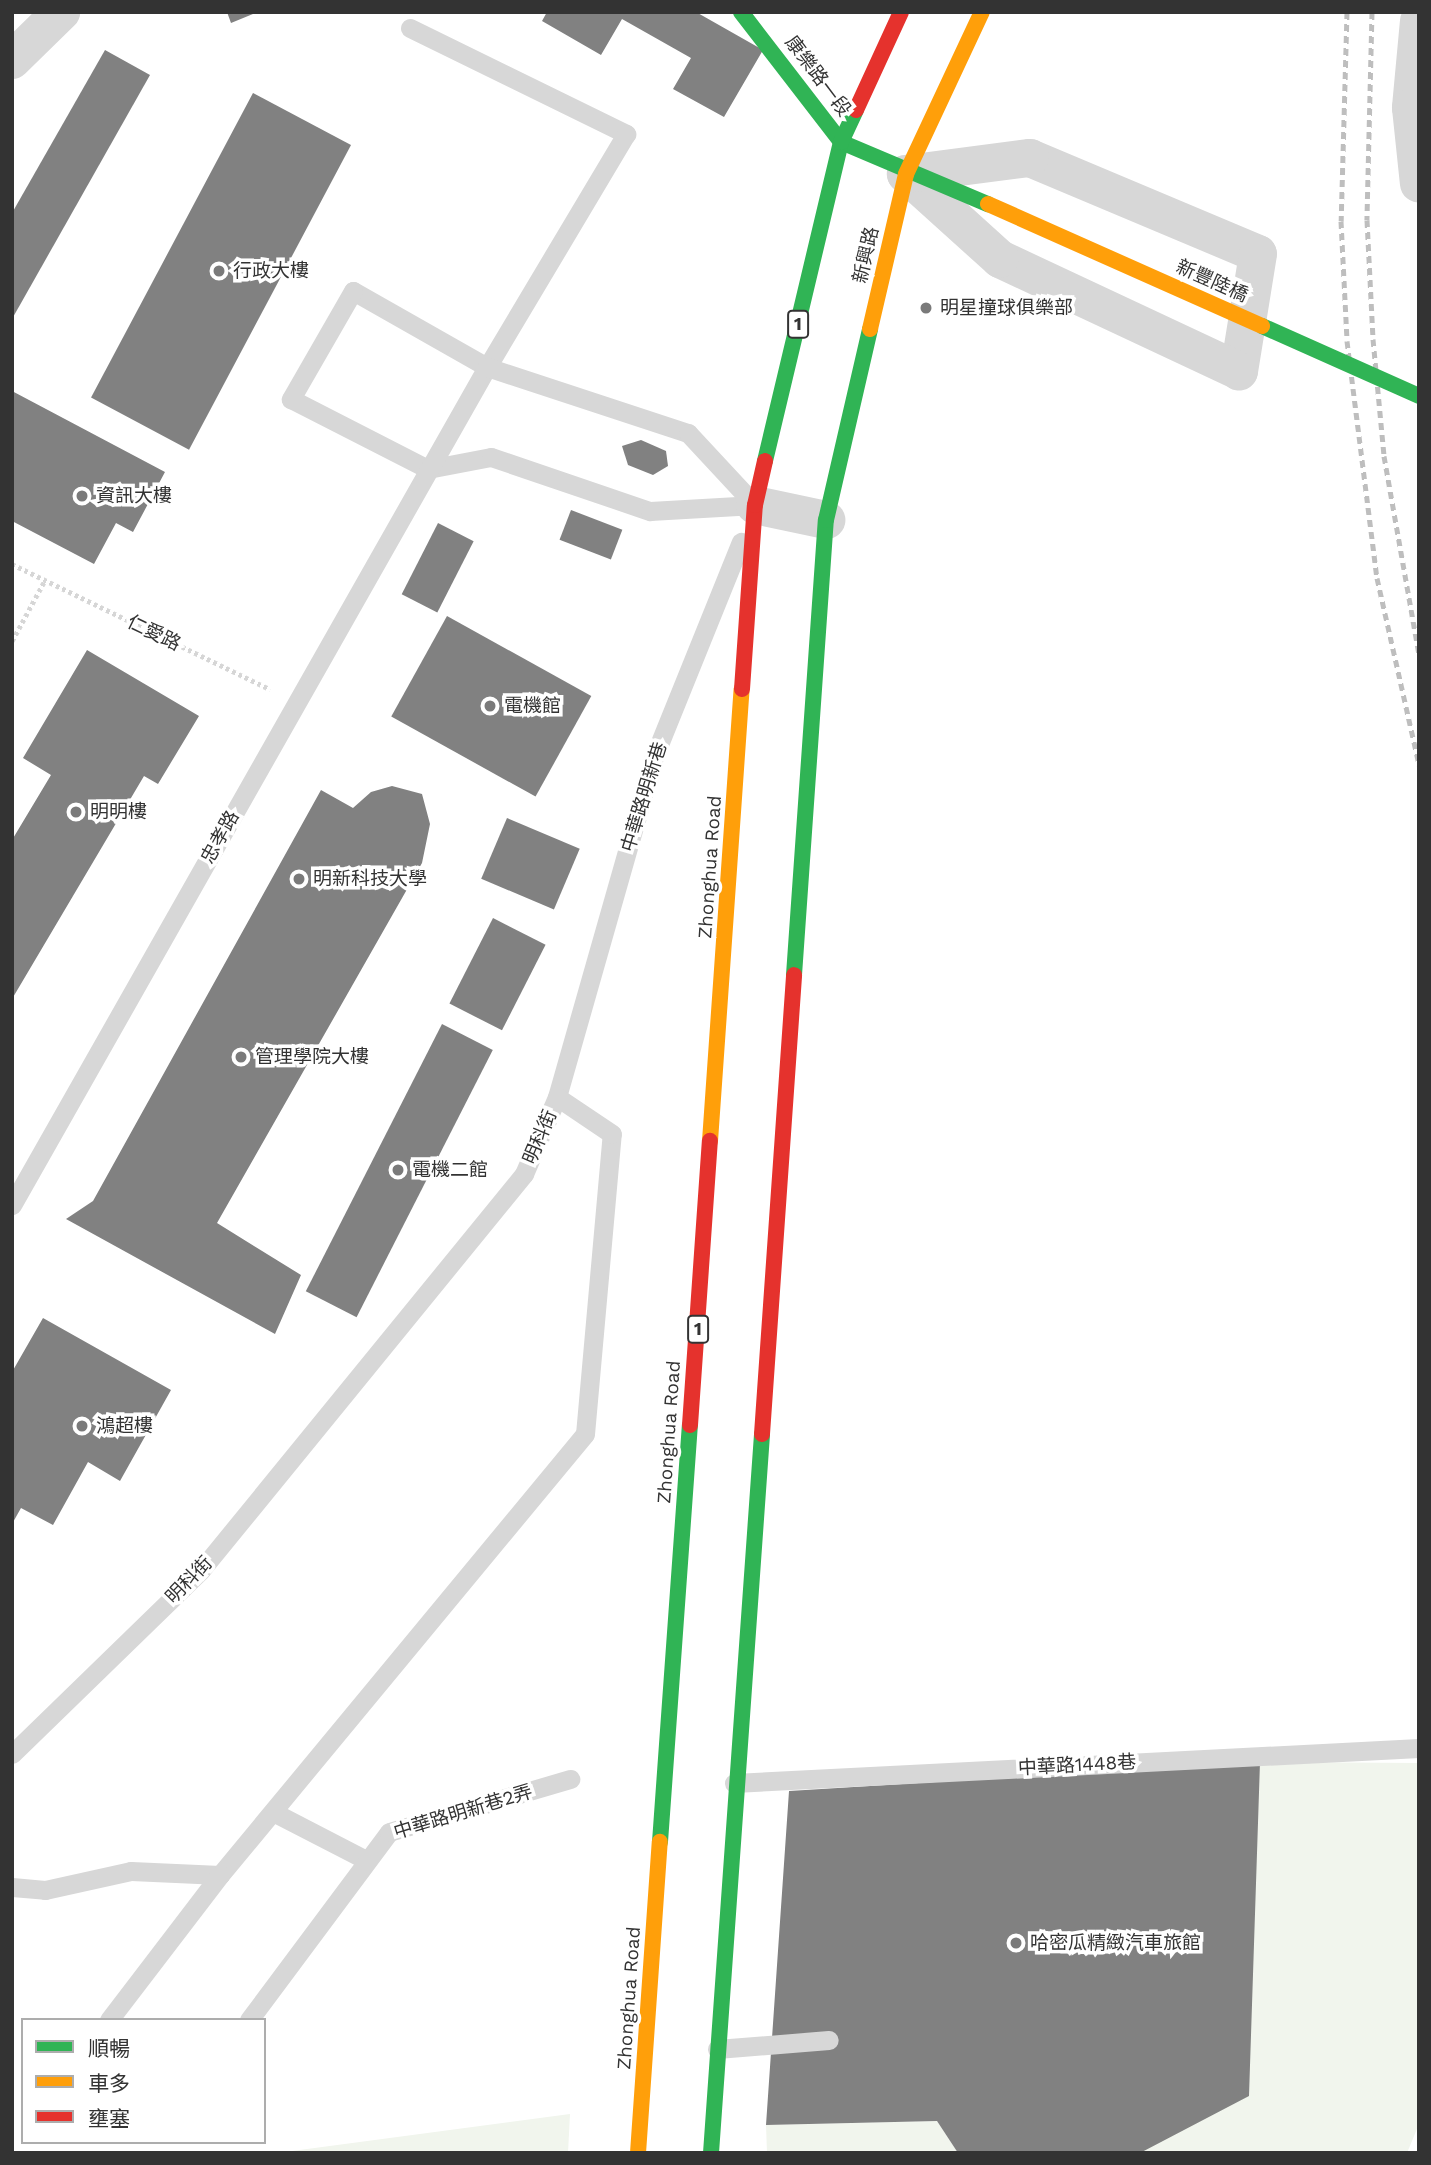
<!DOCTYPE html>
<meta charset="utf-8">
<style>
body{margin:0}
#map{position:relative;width:1431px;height:2165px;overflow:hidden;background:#fff;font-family:"Work Sans","Noto Sans TC",sans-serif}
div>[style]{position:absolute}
.green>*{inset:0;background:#f1f5ed}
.building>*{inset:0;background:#818181;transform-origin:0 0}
.path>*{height:4.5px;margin-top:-2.25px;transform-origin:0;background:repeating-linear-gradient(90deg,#d6d6d6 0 3.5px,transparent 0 7px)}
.lane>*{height:19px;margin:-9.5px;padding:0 9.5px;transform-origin:9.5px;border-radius:9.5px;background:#d7d7d7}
.street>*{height:38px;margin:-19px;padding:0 19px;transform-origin:19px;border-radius:19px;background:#d7d7d7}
.fast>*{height:16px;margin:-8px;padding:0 8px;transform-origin:8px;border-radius:8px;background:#30b455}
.slow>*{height:16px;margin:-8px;padding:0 8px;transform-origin:8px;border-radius:8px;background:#ff9f0a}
.jam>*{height:16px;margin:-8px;padding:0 8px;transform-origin:8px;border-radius:8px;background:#e5322d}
.rail>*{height:5px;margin-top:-2.5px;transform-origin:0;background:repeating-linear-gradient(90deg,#bebebe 0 7px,transparent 0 12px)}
.fast-bridge>*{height:16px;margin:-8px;padding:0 8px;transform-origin:8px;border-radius:8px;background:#30b455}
.slow-bridge>*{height:16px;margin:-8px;padding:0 8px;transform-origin:8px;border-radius:8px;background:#ff9f0a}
.dots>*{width:19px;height:19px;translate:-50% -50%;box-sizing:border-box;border:4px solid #fff;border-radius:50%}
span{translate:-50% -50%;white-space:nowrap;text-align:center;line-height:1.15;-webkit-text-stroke:7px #fff;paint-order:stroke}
.shield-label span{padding:2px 5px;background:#fff;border:2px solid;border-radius:5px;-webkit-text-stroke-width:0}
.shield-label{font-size:18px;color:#333;font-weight:700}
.street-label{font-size:19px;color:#333}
.poi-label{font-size:19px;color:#333}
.left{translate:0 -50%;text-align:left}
.frame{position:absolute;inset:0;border:14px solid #333;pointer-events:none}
.legend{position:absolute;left:21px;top:2018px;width:245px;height:126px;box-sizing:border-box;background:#fff;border:2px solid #adadad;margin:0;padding:9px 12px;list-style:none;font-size:21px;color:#333}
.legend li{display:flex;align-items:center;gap:14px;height:35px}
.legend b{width:35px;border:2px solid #adadad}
</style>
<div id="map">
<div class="green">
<i style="clip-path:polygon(1260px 1762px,1419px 1763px,1419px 2124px,1407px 2153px,1140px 2153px)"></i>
<i style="clip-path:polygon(570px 2114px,568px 2153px,277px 2153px)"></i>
<i style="clip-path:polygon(937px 2121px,958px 2153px,767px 2153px,766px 2125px)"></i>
</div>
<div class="building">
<i style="clip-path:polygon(227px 12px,258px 12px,231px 23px)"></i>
<i style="clip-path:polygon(547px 12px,696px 12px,763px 50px,724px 117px,673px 89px,691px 58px,622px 19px,601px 55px,542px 21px)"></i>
<i style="clip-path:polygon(105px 50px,150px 75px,12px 319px,12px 213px)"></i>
<i style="left:253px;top:93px;width:111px;height:345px;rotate:28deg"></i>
<i style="clip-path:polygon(12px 391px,165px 472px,133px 532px,116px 523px,94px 564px,12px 521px)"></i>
<i style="clip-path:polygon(641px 440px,666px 451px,668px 466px,653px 475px,628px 465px,622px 446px)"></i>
<i style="left:571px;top:510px;width:55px;height:32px;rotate:21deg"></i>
<i style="left:438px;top:523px;width:40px;height:80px;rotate:27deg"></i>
<i style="left:447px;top:616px;width:165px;height:115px;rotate:29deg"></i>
<i style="clip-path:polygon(87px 650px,199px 716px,158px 784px,144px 776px,12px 999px,12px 840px,51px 775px,23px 758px)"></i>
<i style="clip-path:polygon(392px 786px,422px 794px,430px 824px,422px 863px,217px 1223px,301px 1275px,275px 1334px,66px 1219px,93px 1201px,321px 790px,353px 808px,371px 792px)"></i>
<i style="left:507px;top:818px;width:79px;height:66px;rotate:23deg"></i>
<i style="left:493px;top:918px;width:59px;height:96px;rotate:27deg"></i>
<i style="left:442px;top:1024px;width:57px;height:300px;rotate:27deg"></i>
<i style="clip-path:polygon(43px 1318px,171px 1390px,120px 1481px,88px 1462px,53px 1525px,21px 1508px,12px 1524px,12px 1372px)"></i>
<i style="clip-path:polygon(1260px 1762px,1249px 2096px,1140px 2153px,958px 2153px,937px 2121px,766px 2125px,789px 1791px)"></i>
</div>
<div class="path">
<i style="left:12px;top:564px;width:287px;rotate:25.9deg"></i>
<i style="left:12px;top:641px;width:69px;rotate:-61.6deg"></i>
</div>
<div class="lane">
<i style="left:410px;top:28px;width:241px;rotate:26.1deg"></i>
<i style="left:626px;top:134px;width:271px;rotate:120.8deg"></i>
<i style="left:487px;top:367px;width:154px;rotate:-150.4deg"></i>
<i style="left:353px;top:291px;width:125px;rotate:119.9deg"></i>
<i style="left:291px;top:399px;width:154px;rotate:27.1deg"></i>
<i style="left:428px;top:469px;width:64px;rotate:-10.8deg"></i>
<i style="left:491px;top:457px;width:168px;rotate:18.8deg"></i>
<i style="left:650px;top:511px;width:105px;rotate:-3.3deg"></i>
<i style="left:12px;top:1205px;width:963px;rotate:-60.45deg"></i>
<i style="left:487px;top:367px;width:212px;rotate:18.2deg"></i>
<i style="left:688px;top:433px;width:98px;rotate:47.1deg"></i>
<i style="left:12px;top:1754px;width:264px;rotate:-44.2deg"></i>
<i style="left:201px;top:1570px;width:511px;rotate:-50.8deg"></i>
<i style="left:524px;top:1174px;width:84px;rotate:-66.8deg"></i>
<i style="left:557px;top:1097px;width:354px;rotate:-74.1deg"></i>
<i style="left:654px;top:757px;width:232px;rotate:-68deg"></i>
<i style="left:734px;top:1783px;width:686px;rotate:-2.92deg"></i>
<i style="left:275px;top:1813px;width:100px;rotate:27.3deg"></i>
<i style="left:12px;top:1887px;width:33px;rotate:5deg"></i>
<i style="left:45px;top:1890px;width:88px;rotate:-12.5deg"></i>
<i style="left:131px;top:1871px;width:89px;rotate:2.6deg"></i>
<i style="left:220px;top:1875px;width:572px;rotate:-50.39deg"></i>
<i style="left:585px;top:1434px;width:301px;rotate:-84.9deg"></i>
<i style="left:612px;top:1134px;width:66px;rotate:-146.1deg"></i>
<i style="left:109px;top:2020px;width:183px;rotate:-52.6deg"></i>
<i style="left:249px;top:2020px;width:234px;rotate:-53.3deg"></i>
<i style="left:389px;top:1832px;width:189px;rotate:-16.3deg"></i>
<i style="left:717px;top:2049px;width:112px;rotate:-4.6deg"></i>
</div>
<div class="street">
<i style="left:1419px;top:21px;width:87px;rotate:95.3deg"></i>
<i style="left:1411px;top:108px;width:76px;rotate:84deg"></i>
<i style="left:12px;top:60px;width:69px;rotate:-44.4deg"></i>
<i style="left:1030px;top:158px;width:247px;rotate:22.8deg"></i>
<i style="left:1258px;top:254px;width:119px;rotate:99.2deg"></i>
<i style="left:1239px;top:371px;width:264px;rotate:-154.9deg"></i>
<i style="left:1000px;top:259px;width:127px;rotate:-137.9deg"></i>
<i style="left:906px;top:174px;width:125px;rotate:-7.4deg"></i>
<i style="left:755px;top:505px;width:73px;rotate:11.9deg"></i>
</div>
<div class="fast">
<i style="left:741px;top:12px;width:164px;rotate:52.4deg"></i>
<i style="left:841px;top:142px;width:160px;rotate:22.9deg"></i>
<i style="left:765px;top:461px;width:328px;rotate:-76.6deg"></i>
<i style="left:841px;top:142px;width:35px;rotate:-65deg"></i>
<i style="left:794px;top:975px;width:456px;rotate:-86deg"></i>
<i style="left:826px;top:520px;width:196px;rotate:-77deg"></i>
<i style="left:660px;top:1842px;width:418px;rotate:-85.9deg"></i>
<i style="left:711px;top:2153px;width:721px;rotate:-85.94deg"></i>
</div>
<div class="slow">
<i style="left:870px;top:329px;width:159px;rotate:-76.9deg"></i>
<i style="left:906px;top:174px;width:179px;rotate:-64.9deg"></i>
<i style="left:710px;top:1141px;width:453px;rotate:-86deg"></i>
<i style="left:638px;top:2153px;width:312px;rotate:-86deg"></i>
</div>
<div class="jam">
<i style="left:856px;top:110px;width:108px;rotate:-65.3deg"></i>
<i style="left:742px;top:689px;width:184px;rotate:-86deg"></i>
<i style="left:755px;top:505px;width:45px;rotate:-77.2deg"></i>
<i style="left:690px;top:1425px;width:285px;rotate:-86deg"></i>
<i style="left:762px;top:1434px;width:460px;rotate:-86deg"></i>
</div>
<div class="rail">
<i style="left:1347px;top:12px;width:209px;rotate:91.6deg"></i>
<i style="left:1341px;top:221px;width:120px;rotate:87.1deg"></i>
<i style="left:1347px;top:341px;width:239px;rotate:82.8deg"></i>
<i style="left:1377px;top:578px;width:192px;rotate:77.3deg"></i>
<i style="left:1372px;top:12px;width:208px;rotate:91.4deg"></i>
<i style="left:1367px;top:220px;width:119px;rotate:87.1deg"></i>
<i style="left:1373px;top:339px;width:118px;rotate:84.6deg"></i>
<i style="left:1384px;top:456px;width:202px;rotate:80deg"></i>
</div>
<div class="fast-bridge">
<i style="left:1262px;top:326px;width:172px;rotate:24deg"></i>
</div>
<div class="slow-bridge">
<i style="left:988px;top:204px;width:300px;rotate:24deg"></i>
</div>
<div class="dots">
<i style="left:219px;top:271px;background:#7a7a7a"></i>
<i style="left:926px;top:308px;background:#7a7a7a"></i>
<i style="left:82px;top:496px;background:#7a7a7a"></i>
<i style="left:490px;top:706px;background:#7a7a7a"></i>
<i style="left:76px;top:812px;background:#7a7a7a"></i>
<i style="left:299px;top:879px;background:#7a7a7a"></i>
<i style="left:241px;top:1057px;background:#7a7a7a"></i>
<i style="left:398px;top:1170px;background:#7a7a7a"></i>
<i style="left:82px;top:1426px;background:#7a7a7a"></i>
<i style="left:1016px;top:1943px;background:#7a7a7a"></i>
</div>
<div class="shield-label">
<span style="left:798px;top:324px">1</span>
<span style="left:698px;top:1329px">1</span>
</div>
<div class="street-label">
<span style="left:818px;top:76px;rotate:53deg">康樂路一段</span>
<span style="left:866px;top:255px;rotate:-77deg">新興路</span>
<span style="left:1212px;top:281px;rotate:24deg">新豐陸橋</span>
<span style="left:154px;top:633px;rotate:26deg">仁愛路</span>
<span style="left:644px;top:797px;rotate:-73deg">中華路明新巷</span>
<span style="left:220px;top:837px;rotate:-61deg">忠孝路</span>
<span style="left:710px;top:867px;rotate:-86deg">Zhonghua Road</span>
<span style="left:540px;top:1137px;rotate:-67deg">明科街</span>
<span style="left:669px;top:1432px;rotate:-86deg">Zhonghua Road</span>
<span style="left:189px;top:1580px;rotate:-46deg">明科街</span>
<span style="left:1077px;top:1765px;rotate:-3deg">中華路1448巷</span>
<span style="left:463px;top:1812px;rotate:-17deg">中華路明新巷2弄</span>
<span style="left:629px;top:1998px;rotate:-86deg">Zhonghua Road</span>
</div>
<div class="poi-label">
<span class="left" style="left:233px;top:271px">行政大樓</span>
<span class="left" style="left:940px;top:308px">明星撞球俱樂部</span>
<span class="left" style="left:96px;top:496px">資訊大樓</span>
<span class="left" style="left:504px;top:706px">電機館</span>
<span class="left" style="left:90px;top:812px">明明樓</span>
<span class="left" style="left:313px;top:879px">明新科技大學</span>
<span class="left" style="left:255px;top:1057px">管理學院大樓</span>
<span class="left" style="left:412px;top:1170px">電機二館</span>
<span class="left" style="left:96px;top:1426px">鴻超樓</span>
<span class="left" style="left:1030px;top:1943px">哈密瓜精緻汽車旅館</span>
</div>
<div class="frame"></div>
<ul class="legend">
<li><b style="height:9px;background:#30b455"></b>順暢</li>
<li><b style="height:9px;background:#ff9f0a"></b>車多</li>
<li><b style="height:9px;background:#e5322d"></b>壅塞</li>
</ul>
</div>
